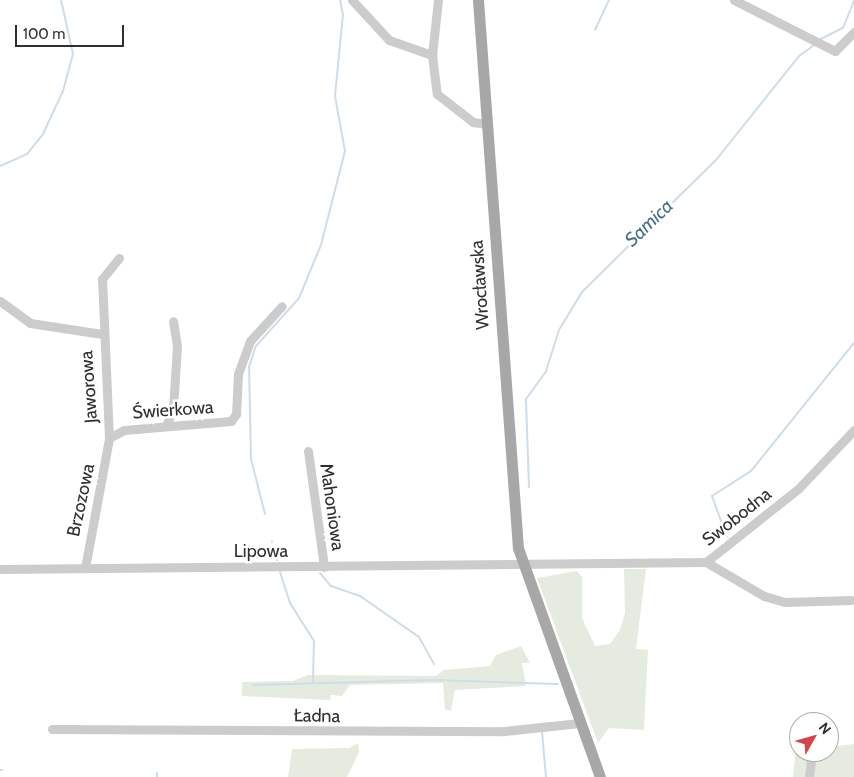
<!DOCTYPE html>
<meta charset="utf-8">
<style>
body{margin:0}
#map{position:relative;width:854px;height:777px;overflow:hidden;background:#fff;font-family:Cabin,sans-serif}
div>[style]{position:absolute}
.green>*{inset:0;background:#e5ebdf}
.stream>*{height:2px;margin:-1px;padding:0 1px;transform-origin:1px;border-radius:1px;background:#cddde9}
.minor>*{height:9px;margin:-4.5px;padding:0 4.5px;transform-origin:4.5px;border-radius:4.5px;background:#ccc}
.major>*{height:11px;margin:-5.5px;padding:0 5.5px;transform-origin:5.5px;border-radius:5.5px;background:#a7a7a7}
span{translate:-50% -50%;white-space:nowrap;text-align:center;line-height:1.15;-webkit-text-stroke:5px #fff;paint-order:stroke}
.street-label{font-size:18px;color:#2f2f2f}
.water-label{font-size:19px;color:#456d8a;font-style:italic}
.north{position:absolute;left:789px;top:712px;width:50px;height:50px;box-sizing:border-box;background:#fff;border:1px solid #acacac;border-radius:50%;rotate:52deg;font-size:14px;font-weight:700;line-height:20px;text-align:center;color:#2f2f2f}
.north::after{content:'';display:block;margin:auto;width:18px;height:22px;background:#d44449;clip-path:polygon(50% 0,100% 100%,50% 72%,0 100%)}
.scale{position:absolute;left:15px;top:25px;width:109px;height:22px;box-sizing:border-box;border:2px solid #2f2f2f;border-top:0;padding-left:6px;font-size:15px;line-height:18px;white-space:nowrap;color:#2f2f2f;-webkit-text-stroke:4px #fff;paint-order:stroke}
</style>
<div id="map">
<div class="green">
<i style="clip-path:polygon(624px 569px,646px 569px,636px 649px,648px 650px,644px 730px,609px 728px,598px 743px,537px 578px,577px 571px,582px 577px,582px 618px,595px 646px,610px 644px,620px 630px,625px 613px)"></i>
<i style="clip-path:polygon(521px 646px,530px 663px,522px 663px,526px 686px,455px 690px,451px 711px,445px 709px,443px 683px,350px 685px,342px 696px,331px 695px,330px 700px,242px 696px,242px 682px,293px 681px,308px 675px,436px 676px,444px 670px,490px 666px,496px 655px)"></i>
<i style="clip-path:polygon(358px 743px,359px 752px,347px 777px,288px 777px,292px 749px,349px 748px)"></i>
<i style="clip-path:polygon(854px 744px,854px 777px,793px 777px,796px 747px,799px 752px,829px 752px,829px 747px)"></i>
</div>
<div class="stream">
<i style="left:595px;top:30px;width:33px;rotate:-65deg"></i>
<i style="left:819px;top:40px;width:27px;rotate:-27deg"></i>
<i style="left:843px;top:28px;width:29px;rotate:-68deg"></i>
<i style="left:0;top:166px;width:30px;rotate:-24deg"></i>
<i style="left:27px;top:154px;width:26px;rotate:-51deg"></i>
<i style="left:43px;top:134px;width:47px;rotate:-65.1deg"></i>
<i style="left:63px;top:91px;width:38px;rotate:-75deg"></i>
<i style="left:73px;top:54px;width:55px;rotate:-102.5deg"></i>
<i style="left:529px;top:487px;width:88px;rotate:-92deg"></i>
<i style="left:526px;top:399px;width:34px;rotate:-54deg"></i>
<i style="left:546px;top:371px;width:43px;rotate:-72.4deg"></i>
<i style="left:559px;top:330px;width:44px;rotate:-58.8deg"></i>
<i style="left:582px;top:292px;width:188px;rotate:-44.6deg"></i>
<i style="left:716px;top:160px;width:133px;rotate:-51.4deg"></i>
<i style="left:799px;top:56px;width:19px;rotate:-36deg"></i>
<i style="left:265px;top:514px;width:57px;rotate:-104.3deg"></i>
<i style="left:251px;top:459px;width:92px;rotate:-91.2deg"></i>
<i style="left:249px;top:367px;width:22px;rotate:-72deg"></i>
<i style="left:256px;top:346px;width:64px;rotate:-48.1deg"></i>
<i style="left:299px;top:298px;width:57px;rotate:-67.5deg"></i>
<i style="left:321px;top:245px;width:97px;rotate:-75.7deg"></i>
<i style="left:345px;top:151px;width:56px;rotate:-100.3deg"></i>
<i style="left:335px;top:96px;width:81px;rotate:-84.4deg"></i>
<i style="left:343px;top:15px;width:15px;rotate:-101deg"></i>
<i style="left:728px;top:540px;width:47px;rotate:-110deg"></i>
<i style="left:712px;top:496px;width:46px;rotate:-32.7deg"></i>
<i style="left:751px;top:471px;width:164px;rotate:-51.2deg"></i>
<i style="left:272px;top:541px;width:20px;rotate:75deg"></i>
<i style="left:280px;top:572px;width:33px;rotate:72deg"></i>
<i style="left:290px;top:603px;width:45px;rotate:57.7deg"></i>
<i style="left:314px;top:641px;width:42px;rotate:91.4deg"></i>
<i style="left:320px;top:573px;width:17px;rotate:50deg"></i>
<i style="left:331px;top:586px;width:31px;rotate:19deg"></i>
<i style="left:360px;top:596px;width:72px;rotate:34.8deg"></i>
<i style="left:419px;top:637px;width:31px;rotate:61deg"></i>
<i style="left:253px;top:685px;width:182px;rotate:-1.6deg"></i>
<i style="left:435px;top:680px;width:123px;rotate:1.9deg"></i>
<i style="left:542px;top:732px;width:45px;rotate:84.9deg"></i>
<i style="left:0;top:770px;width:2px"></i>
<i style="left:157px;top:777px;width:4px;rotate:-90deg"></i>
</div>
<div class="minor">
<i style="left:352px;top:0;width:54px;rotate:47.2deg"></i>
<i style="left:389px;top:40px;width:46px;rotate:19.2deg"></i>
<i style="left:438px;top:0;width:55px;rotate:96.2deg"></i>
<i style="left:432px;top:55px;width:39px;rotate:83deg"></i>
<i style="left:437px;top:94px;width:46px;rotate:37.9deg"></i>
<i style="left:473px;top:122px;width:12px;rotate:9deg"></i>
<i style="left:734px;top:0;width:113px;rotate:26.8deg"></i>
<i style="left:835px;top:51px;width:27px;rotate:-45deg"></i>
<i style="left:0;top:301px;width:37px;rotate:36deg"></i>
<i style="left:30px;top:323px;width:73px;rotate:8.7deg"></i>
<i style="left:166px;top:426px;width:18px;rotate:-68deg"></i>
<i style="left:173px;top:409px;width:63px;rotate:-86.4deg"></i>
<i style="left:177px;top:346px;width:25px;rotate:-99deg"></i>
<i style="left:109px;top:438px;width:17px;rotate:-28deg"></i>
<i style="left:124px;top:430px;width:107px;rotate:-4.8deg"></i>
<i style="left:231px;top:421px;width:9px;rotate:-54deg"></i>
<i style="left:236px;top:414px;width:40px;rotate:-87.1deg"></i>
<i style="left:238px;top:374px;width:35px;rotate:-70deg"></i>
<i style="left:250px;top:341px;width:47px;rotate:-47.6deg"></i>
<i style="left:308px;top:451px;width:117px;rotate:82.1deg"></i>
<i style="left:706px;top:562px;width:67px;rotate:30.4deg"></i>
<i style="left:764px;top:596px;width:22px;rotate:16deg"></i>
<i style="left:785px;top:602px;width:66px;rotate:-1.7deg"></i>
<i style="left:85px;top:568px;width:132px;rotate:-79.5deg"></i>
<i style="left:109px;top:438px;width:159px;rotate:-92.5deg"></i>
<i style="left:102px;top:279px;width:27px;rotate:-51deg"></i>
<i style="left:0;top:569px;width:706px;rotate:-0.57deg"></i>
<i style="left:706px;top:562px;width:119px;rotate:-38.5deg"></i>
<i style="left:799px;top:488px;width:80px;rotate:-46.5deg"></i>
<i style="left:52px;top:729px;width:452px;rotate:0.3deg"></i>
<i style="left:504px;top:731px;width:76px;rotate:-6deg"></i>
<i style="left:809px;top:777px;width:25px;rotate:-83deg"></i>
</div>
<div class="major">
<i style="left:478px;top:0;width:549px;rotate:85.83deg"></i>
<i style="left:518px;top:548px;width:243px;rotate:70.3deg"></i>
</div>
<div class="street-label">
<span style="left:480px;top:285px;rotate:-94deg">Wrocławska</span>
<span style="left:89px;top:387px;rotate:-94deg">Jaworowa</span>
<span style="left:173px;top:410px;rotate:-4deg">Świerkowa</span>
<span style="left:81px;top:500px;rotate:-78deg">Brzozowa</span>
<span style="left:332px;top:507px;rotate:82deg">Mahoniowa</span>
<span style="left:737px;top:517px;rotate:-38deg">Swobodna</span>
<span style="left:261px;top:551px">Lipowa</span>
<span style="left:317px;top:716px;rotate:1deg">Ładna</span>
</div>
<div class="water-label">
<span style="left:649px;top:223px;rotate:-44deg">Samica</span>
</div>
<div class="north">N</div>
<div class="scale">100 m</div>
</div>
